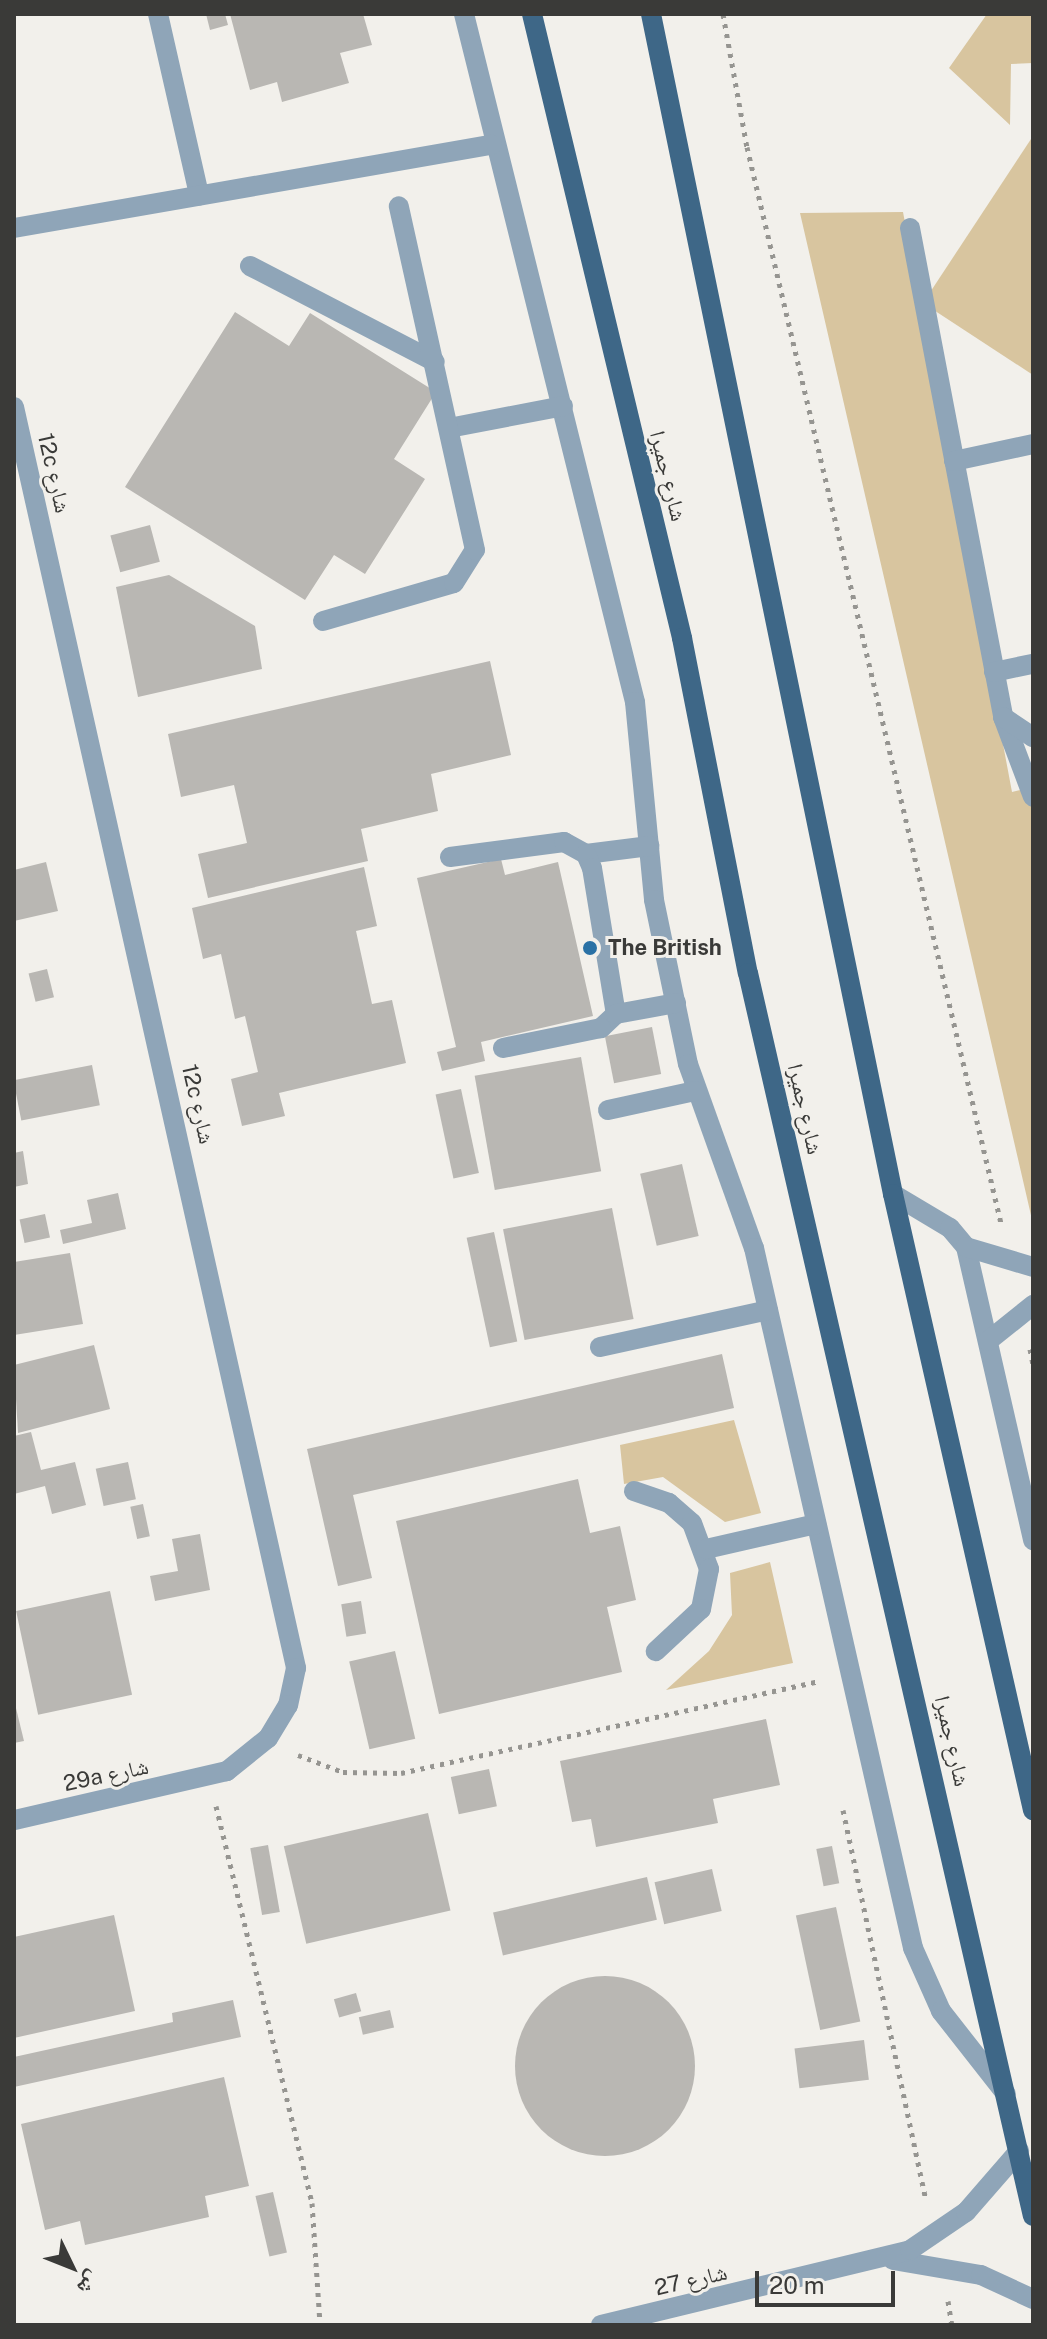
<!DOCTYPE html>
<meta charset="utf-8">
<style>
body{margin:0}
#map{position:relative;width:1047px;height:2339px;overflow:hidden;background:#f2f0eb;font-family:"Public Sans","Noto Naskh Arabic",sans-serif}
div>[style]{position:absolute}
.green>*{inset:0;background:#d8c59f}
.building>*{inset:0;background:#b9b7b3;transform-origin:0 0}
.round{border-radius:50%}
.path>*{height:5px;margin-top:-2.5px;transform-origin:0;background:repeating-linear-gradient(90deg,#969591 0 4px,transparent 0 10px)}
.minor>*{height:20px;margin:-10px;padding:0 10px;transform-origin:10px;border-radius:10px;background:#8fa5b8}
.major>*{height:20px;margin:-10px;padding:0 10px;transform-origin:10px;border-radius:10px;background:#3e6787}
.dots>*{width:22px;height:22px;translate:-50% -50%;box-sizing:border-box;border:4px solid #f2f0eb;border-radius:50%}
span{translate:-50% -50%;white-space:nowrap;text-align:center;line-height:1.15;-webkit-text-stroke:6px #f2f0eb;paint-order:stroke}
.street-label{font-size:22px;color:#3a3a38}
.poi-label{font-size:22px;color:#3a3a38;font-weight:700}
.left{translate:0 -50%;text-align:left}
.frame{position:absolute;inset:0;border:16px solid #3a3a38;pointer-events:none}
.north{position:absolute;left:32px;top:2227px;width:80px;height:80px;-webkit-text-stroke:6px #f2f0eb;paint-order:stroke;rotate:133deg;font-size:22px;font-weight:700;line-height:32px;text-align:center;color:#3a3a38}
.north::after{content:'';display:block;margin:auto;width:28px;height:36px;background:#3a3a38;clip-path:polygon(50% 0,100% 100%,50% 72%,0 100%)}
.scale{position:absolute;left:755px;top:2271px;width:140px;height:36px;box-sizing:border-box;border:4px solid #3a3a38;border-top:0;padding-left:10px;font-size:24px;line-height:28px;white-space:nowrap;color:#3a3a38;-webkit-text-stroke:6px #f2f0eb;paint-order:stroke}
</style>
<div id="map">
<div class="green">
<i style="clip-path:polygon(987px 14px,1033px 14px,1033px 63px,1011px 64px,1010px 125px,949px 68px)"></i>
<i style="clip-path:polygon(1033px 136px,1033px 375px,923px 303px)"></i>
<i style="clip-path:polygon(903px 212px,1012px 792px,1033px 787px,1033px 1224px,800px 213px)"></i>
<i style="clip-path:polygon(734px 1420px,761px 1513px,725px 1522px,663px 1477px,624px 1484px,620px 1445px)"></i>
<i style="clip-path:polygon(770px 1562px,793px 1663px,666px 1690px,709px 1651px,732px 1615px,730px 1573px)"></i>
</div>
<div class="building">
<i style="clip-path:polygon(206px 14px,225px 14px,228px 25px,210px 30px)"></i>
<i style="clip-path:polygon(230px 14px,363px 14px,372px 45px,340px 53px,349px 83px,282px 102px,277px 82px,250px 90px)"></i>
<i style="clip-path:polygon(235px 312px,289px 346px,310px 313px,436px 392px,394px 459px,425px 479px,365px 574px,334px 555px,305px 600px,125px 487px)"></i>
<i style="left:150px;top:525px;width:38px;height:41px;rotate:75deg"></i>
<i style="clip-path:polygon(169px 575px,255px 626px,262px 669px,138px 697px,116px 587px)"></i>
<i style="clip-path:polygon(490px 661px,511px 755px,431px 774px,438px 811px,361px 829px,368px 861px,208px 898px,198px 854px,247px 843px,234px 785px,181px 797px,168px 734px)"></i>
<i style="clip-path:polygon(501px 859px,505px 875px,558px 862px,593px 1016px,481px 1042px,485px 1061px,442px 1071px,437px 1052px,456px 1047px,417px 878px)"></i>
<i style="clip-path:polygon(46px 862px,58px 911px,14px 921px,14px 870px)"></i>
<i style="clip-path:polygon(364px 867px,377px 926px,356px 931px,372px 1004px,392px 1000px,406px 1063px,279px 1093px,285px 1116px,242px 1126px,231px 1079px,258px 1072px,245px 1016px,235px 1019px,221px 954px,203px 959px,192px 908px)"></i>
<i style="left:47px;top:969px;width:29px;height:19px;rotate:76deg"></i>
<i style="left:652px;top:1027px;width:48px;height:48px;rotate:79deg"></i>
<i style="left:581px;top:1057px;width:116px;height:108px;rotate:80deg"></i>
<i style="left:92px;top:1065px;width:41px;height:80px;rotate:79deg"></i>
<i style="left:461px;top:1089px;width:86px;height:26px;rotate:78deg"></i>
<i style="clip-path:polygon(23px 1151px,28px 1184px,14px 1187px,14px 1153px)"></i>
<i style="left:682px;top:1164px;width:74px;height:43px;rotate:77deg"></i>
<i style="clip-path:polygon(118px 1193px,126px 1229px,63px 1244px,60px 1230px,92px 1223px,87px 1200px)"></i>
<i style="left:612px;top:1208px;width:113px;height:111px;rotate:79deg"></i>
<i style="left:45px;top:1214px;width:24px;height:26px;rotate:78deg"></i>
<i style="left:494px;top:1232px;width:112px;height:28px;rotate:78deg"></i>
<i style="clip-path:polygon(70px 1253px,83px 1324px,14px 1335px,14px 1262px)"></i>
<i style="clip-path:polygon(94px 1345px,110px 1409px,18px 1433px,14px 1365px)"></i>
<i style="clip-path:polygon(722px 1354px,734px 1408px,353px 1495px,372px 1578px,338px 1586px,307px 1449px)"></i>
<i style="clip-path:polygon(31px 1432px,41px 1470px,75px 1462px,86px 1505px,52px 1514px,45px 1486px,14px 1494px,14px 1436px)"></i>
<i style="left:128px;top:1462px;width:38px;height:33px;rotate:78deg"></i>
<i style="clip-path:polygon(578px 1479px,590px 1533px,620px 1526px,636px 1600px,607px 1607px,622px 1672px,439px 1714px,396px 1521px)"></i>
<i style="left:143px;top:1504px;width:33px;height:13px;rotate:78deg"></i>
<i style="clip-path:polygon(200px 1534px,210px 1590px,155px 1601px,150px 1576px,178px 1571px,172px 1539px)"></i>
<i style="left:110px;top:1591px;width:106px;height:96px;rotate:78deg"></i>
<i style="left:361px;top:1601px;width:33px;height:20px;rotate:81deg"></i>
<i style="left:395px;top:1651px;width:90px;height:47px;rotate:77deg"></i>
<i style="clip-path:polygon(14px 1700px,24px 1741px,14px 1743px)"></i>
<i style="clip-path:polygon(766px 1719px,780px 1785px,713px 1799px,718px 1823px,596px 1847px,591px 1819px,572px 1822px,560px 1761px)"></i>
<i style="left:489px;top:1769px;width:38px;height:39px;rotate:78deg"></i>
<i style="left:428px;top:1813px;width:100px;height:148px;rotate:77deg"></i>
<i style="left:268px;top:1845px;width:68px;height:18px;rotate:80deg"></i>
<i style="left:832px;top:1846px;width:38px;height:16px;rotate:79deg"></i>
<i style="left:712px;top:1869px;width:43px;height:59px;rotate:77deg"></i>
<i style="left:647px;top:1877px;width:44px;height:158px;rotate:77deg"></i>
<i style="left:836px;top:1907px;width:117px;height:41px;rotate:78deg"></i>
<i style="clip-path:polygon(114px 1915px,135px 2011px,14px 2038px,14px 1937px)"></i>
<i class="round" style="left:515px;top:1976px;width:180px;height:180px"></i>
<i style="left:356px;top:1993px;width:19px;height:23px;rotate:74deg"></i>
<i style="clip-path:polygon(233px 2000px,241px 2037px,14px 2087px,14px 2057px,173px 2022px,172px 2013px)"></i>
<i style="left:390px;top:2010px;width:18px;height:32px;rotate:77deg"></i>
<i style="left:864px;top:2040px;width:40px;height:70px;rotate:83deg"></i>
<i style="clip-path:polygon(224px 2077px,249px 2186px,205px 2196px,209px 2217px,85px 2245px,80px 2221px,45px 2230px,21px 2124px)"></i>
<i style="left:273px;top:2192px;width:62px;height:18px;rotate:77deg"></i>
</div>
<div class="path">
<i style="left:723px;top:14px;width:135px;rotate:79.8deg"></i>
<i style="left:747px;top:147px;width:1106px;rotate:76.72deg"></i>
<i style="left:1030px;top:1349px;width:15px;rotate:79deg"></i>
<i style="left:298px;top:1755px;width:48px;rotate:20.7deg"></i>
<i style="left:343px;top:1772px;width:58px;rotate:1deg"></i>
<i style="left:401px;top:1773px;width:425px;rotate:-12.4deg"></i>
<i style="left:216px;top:1806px;width:408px;rotate:76.4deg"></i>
<i style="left:312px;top:2203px;width:122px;rotate:86.2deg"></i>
<i style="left:843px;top:1810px;width:398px;rotate:78deg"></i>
<i style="left:948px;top:2301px;width:24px;rotate:81deg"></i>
</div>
<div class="minor">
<i style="left:158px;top:14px;width:186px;rotate:77.2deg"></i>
<i style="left:464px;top:14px;width:709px;rotate:76.04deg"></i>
<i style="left:635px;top:702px;width:199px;rotate:84.5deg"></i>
<i style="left:654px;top:900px;width:167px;rotate:78.3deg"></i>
<i style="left:688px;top:1064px;width:195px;rotate:70.3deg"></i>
<i style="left:754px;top:1248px;width:718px;rotate:77.2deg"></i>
<i style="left:913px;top:1948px;width:69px;rotate:66deg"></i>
<i style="left:941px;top:2011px;width:105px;rotate:51.9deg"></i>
<i style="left:14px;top:228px;width:485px;rotate:-9.9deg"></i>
<i style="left:910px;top:228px;width:498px;rotate:79.2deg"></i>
<i style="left:1003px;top:717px;width:85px;rotate:69.4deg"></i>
<i style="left:250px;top:266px;width:208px;rotate:27.4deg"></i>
<i style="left:14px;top:407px;width:1292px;rotate:77.39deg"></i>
<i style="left:296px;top:1668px;width:38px;rotate:102deg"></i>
<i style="left:288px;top:1705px;width:39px;rotate:121deg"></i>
<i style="left:268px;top:1738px;width:53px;rotate:141.2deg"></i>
<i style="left:227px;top:1771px;width:219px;rotate:167deg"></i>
<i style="left:449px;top:428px;width:116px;rotate:-10.9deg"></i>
<i style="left:954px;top:461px;width:81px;rotate:-12.1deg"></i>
<i style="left:323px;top:621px;width:136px;rotate:-16.2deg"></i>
<i style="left:454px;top:583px;width:39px;rotate:-58deg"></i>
<i style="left:475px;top:550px;width:352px;rotate:-102.5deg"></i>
<i style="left:994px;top:672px;width:40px;rotate:-12deg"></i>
<i style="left:1003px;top:717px;width:36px;rotate:34deg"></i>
<i style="left:586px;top:854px;width:64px;rotate:-7.2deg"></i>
<i style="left:450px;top:857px;width:115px;rotate:-7.5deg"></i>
<i style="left:564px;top:842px;width:25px;rotate:29deg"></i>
<i style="left:586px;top:854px;width:15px;rotate:67deg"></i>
<i style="left:592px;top:868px;width:148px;rotate:80.7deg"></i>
<i style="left:616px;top:1014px;width:21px;rotate:137deg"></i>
<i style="left:601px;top:1028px;width:100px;rotate:168.5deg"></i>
<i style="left:616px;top:1014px;width:61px;rotate:-10.4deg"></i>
<i style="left:608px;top:1110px;width:89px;rotate:-12.3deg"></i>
<i style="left:893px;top:1194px;width:66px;rotate:30.8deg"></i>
<i style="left:950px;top:1228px;width:25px;rotate:50deg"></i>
<i style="left:966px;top:1247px;width:301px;rotate:77.1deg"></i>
<i style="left:966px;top:1247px;width:70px;rotate:16.6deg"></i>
<i style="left:988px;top:1341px;width:58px;rotate:-38.7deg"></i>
<i style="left:600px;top:1347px;width:172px;rotate:-12.4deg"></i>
<i style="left:634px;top:1491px;width:37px;rotate:19deg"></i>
<i style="left:669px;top:1503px;width:30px;rotate:41deg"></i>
<i style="left:692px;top:1523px;width:49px;rotate:69.7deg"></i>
<i style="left:709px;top:1569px;width:41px;rotate:101.3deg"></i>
<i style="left:701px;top:1609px;width:62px;rotate:137deg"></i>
<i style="left:706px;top:1549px;width:113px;rotate:-12.8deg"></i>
<i style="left:893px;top:2260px;width:89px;rotate:9.7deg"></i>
<i style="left:981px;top:2275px;width:57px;rotate:24.8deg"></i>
<i style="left:601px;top:2325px;width:318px;rotate:-13.6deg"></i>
<i style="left:910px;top:2250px;width:68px;rotate:-34.2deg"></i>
<i style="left:966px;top:2212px;width:81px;rotate:-49deg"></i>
</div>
<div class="major">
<i style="left:532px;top:14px;width:642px;rotate:76.48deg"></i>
<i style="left:682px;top:638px;width:341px;rotate:78.9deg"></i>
<i style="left:748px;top:973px;width:1275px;rotate:77.09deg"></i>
<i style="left:651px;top:14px;width:1205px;rotate:78.41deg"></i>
<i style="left:893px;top:1194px;width:632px;rotate:77.2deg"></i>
</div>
<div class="dots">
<i style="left:590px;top:948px;background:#2a71a5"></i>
</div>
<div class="street-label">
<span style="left:54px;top:473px;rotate:77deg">12c شارع</span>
<span style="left:668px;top:476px;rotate:76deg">شارع جميرا</span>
<span style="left:198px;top:1104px;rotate:77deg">12c شارع</span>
<span style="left:805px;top:1109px;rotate:77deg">شارع جميرا</span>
<span style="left:952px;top:1741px;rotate:77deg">شارع جميرا</span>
<span style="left:106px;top:1775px;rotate:-12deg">29a شارع</span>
<span style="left:691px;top:2280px;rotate:-13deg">شارع 27</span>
</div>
<div class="poi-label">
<span class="left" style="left:608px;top:948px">The British</span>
</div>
<div class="frame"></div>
<div class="north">ش</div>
<div class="scale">20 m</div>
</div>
